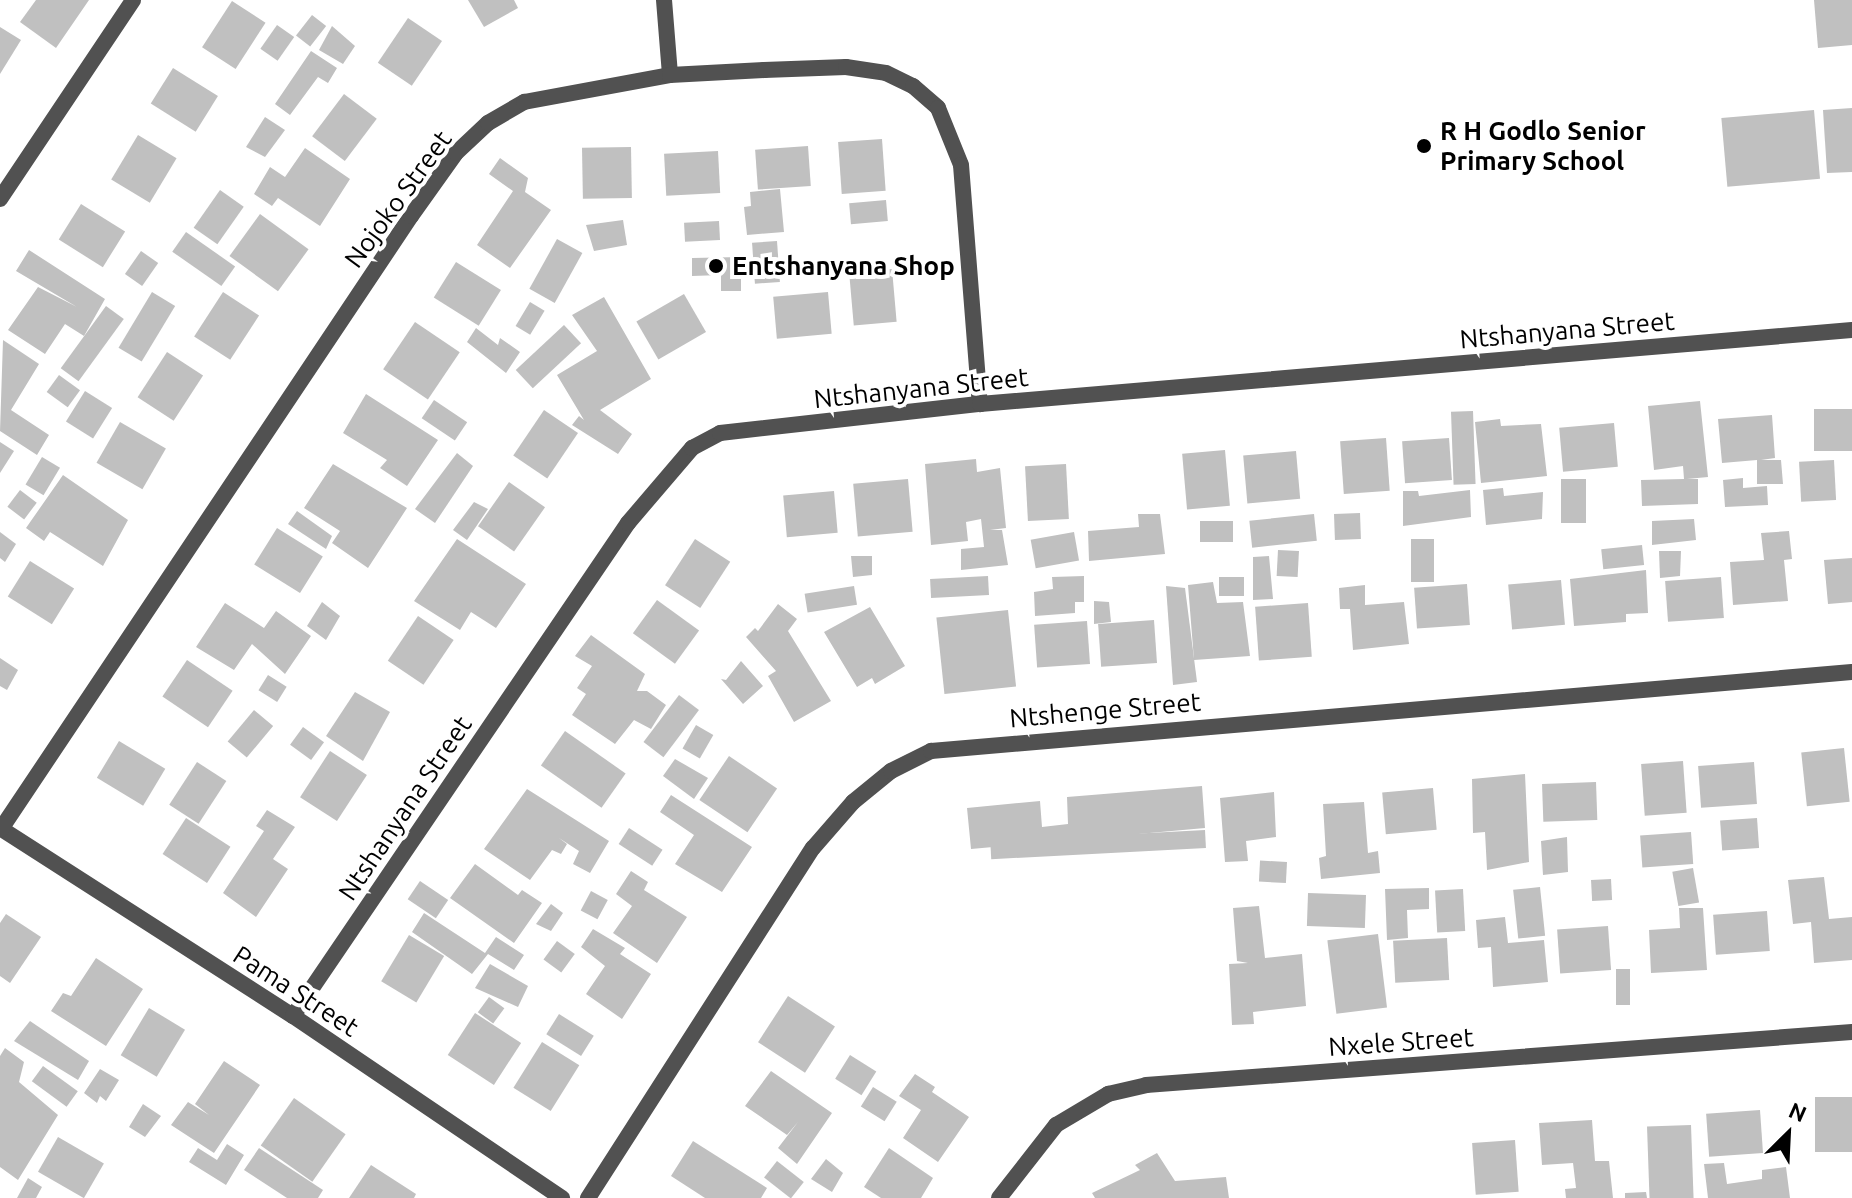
<!DOCTYPE html>
<style>
body{margin:0}
#map{position:relative;width:1852px;height:1198px;overflow:hidden;background:#fff;font-family:Ubuntu,sans-serif}
div>[style]{position:absolute}
.building>*{inset:0;background:#c0c0c0;transform-origin:0 0}
.street>*{height:16px;margin:-8px;padding:0 8px;transform-origin:8px;border-radius:8px;background:#515151}
.dots>*{width:22px;height:22px;translate:-50% -50%;box-sizing:border-box;border:4px solid #fff;border-radius:50%}
span{translate:-50% -50%;white-space:nowrap;text-align:center;line-height:1.15;-webkit-text-stroke:8px #fff;paint-order:stroke}
.poi-label{font-size:26px;color:#000;font-weight:700}
.left{translate:0 -50%;text-align:left}
.street-label{font-size:26px;color:#000}
.north{position:absolute;left:1748px;top:1094px;width:80px;height:80px;-webkit-text-stroke:6px #fff;paint-order:stroke;rotate:24deg;font-size:22px;font-weight:700;line-height:32px;text-align:center;color:#000}
.north::after{content:'';display:block;margin:auto;width:28px;height:36px;background:#000;clip-path:polygon(50% 0,100% 100%,50% 72%,0 100%)}
</style>
<div id="map">
<div class="building">
<i style="clip-path:polygon(36px 0,89px 0,56px 48px,20px 22px)"></i>
<i style="clip-path:polygon(468px 0,514px 0,518px 8px,484px 27px)"></i>
<i style="clip-path:polygon(1814px 0,1852px 0,1852px 45px,1818px 48px)"></i>
<i style="left:232px;top:1px;width:40px;height:55px;rotate:33deg"></i>
<i style="left:312px;top:15px;width:18px;height:26px;rotate:38deg"></i>
<i style="left:408px;top:18px;width:41px;height:54px;rotate:34deg"></i>
<i style="left:277px;top:25px;width:21px;height:29px;rotate:35deg"></i>
<i style="clip-path:polygon(332px 26px,355px 46px,343px 64px,319px 50px)"></i>
<i style="clip-path:polygon(0 27px,21px 40px,0 74px)"></i>
<i style="clip-path:polygon(311px 51px,337px 68px,328px 83px,318px 77px,290px 115px,275px 104px)"></i>
<i style="left:173px;top:68px;width:53px;height:42px;rotate:32deg"></i>
<i style="left:344px;top:94px;width:41px;height:53px;rotate:37deg"></i>
<i style="clip-path:polygon(1852px 108px,1852px 172px,1827px 173px,1823px 110px)"></i>
<i style="left:1814px;top:110px;width:69px;height:93px;rotate:85deg"></i>
<i style="clip-path:polygon(265px 117px,285px 130px,265px 157px,246px 147px)"></i>
<i style="left:138px;top:135px;width:45px;height:52px;rotate:31deg"></i>
<i style="left:882px;top:139px;width:52px;height:44px;rotate:86deg"></i>
<i style="left:808px;top:146px;width:40px;height:53px;rotate:86deg"></i>
<i style="left:631px;top:147px;width:51px;height:49px;rotate:89deg"></i>
<i style="clip-path:polygon(305px 148px,350px 179px,320px 226px,278px 198px,272px 206px,254px 194px,270px 167px,285px 177px)"></i>
<i style="left:718px;top:151px;width:42px;height:54px;rotate:87deg"></i>
<i style="clip-path:polygon(500px 158px,528px 178px,525px 192px,551px 210px,510px 268px,477px 245px,513px 191px,489px 174px)"></i>
<i style="clip-path:polygon(780px 189px,784px 232px,747px 235px,744px 207px,751px 206px,750px 192px)"></i>
<i style="left:220px;top:190px;width:29px;height:46px;rotate:35deg"></i>
<i style="left:886px;top:200px;width:21px;height:37px;rotate:85deg"></i>
<i style="left:81px;top:204px;width:52px;height:42px;rotate:32deg"></i>
<i style="left:260px;top:214px;width:60px;height:52px;rotate:36deg"></i>
<i style="clip-path:polygon(623px 220px,627px 245px,594px 251px,586px 225px)"></i>
<i style="left:719px;top:221px;width:19px;height:35px;rotate:87deg"></i>
<i style="left:186px;top:232px;width:60px;height:24px;rotate:35deg"></i>
<i style="left:557px;top:239px;width:29px;height:57px;rotate:29deg"></i>
<i style="left:777px;top:241px;width:41px;height:25px;rotate:86deg"></i>
<i style="clip-path:polygon(29px 250px,105px 299px,84px 336px,65px 324px,45px 354px,8px 330px,38px 287px,77px 307px,16px 271px)"></i>
<i style="left:141px;top:251px;width:21px;height:28px;rotate:35deg"></i>
<i style="clip-path:polygon(741px 257px,741px 291px,721px 291px,721px 275px,692px 276px,692px 258px)"></i>
<i style="left:456px;top:262px;width:53px;height:42px;rotate:32deg"></i>
<i style="left:892px;top:269px;width:53px;height:43px;rotate:85deg"></i>
<i style="left:152px;top:292px;width:27px;height:65px;rotate:31deg"></i>
<i style="left:223px;top:292px;width:43px;height:53px;rotate:33deg"></i>
<i style="left:828px;top:292px;width:42px;height:55px;rotate:85deg"></i>
<i style="left:684px;top:294px;width:44px;height:55px;rotate:60deg"></i>
<i style="clip-path:polygon(604px 297px,651px 379px,600px 410px,632px 434px,618px 454px,572px 425px,579px 416px,584px 420px,557px 375px,597px 351px,572px 315px)"></i>
<i style="left:530px;top:302px;width:17px;height:28px;rotate:31deg"></i>
<i style="left:106px;top:306px;width:22px;height:77px;rotate:36deg"></i>
<i style="left:415px;top:322px;width:54px;height:57px;rotate:34deg"></i>
<i style="left:564px;top:325px;width:25px;height:66px;rotate:47deg"></i>
<i style="clip-path:polygon(476px 328px,498px 345px,500px 338px,520px 352px,506px 373px,467px 342px)"></i>
<i style="clip-path:polygon(3px 340px,39px 364px,11px 410px,49px 435px,37px 455px,0 431px)"></i>
<i style="left:167px;top:352px;width:43px;height:54px;rotate:33deg"></i>
<i style="left:59px;top:375px;width:26px;height:21px;rotate:36deg"></i>
<i style="left:85px;top:391px;width:32px;height:36px;rotate:32deg"></i>
<i style="clip-path:polygon(366px 394px,438px 440px,407px 486px,380px 468px,387px 460px,343px 433px)"></i>
<i style="left:434px;top:400px;width:40px;height:22px;rotate:34deg"></i>
<i style="clip-path:polygon(1700px 401px,1708px 477px,1687px 479px,1698px 479px,1698px 504px,1642px 506px,1641px 480px,1684px 479px,1683px 466px,1654px 470px,1648px 406px)"></i>
<i style="left:1852px;top:409px;width:42px;height:38px;rotate:90deg"></i>
<i style="left:544px;top:410px;width:41px;height:55px;rotate:34deg"></i>
<i style="left:1473px;top:411px;width:73px;height:22px;rotate:88deg"></i>
<i style="clip-path:polygon(1772px 415px,1775px 458px,1761px 460px,1781px 460px,1783px 484px,1757px 484px,1757px 460px,1722px 463px,1718px 419px)"></i>
<i style="clip-path:polygon(1500px 419px,1501px 426px,1541px 424px,1547px 476px,1481px 483px,1475px 422px)"></i>
<i style="left:120px;top:422px;width:53px;height:47px;rotate:30deg"></i>
<i style="left:1614px;top:423px;width:44px;height:55px;rotate:85deg"></i>
<i style="left:1386px;top:438px;width:53px;height:46px;rotate:86deg"></i>
<i style="left:1449px;top:438px;width:42px;height:47px;rotate:86deg"></i>
<i style="clip-path:polygon(0 442px,14px 451px,0 473px)"></i>
<i style="left:1225px;top:450px;width:56px;height:43px;rotate:85deg"></i>
<i style="left:1296px;top:451px;width:48px;height:53px;rotate:85deg"></i>
<i style="clip-path:polygon(457px 453px,473px 466px,435px 523px,415px 509px)"></i>
<i style="left:42px;top:457px;width:21px;height:32px;rotate:31deg"></i>
<i style="clip-path:polygon(976px 459px,977px 472px,1000px 468px,1006px 528px,990px 530px,1002px 530px,1008px 565px,961px 570px,961px 549px,984px 547px,981px 519px,966px 522px,968px 541px,931px 545px,925px 464px)"></i>
<i style="left:1834px;top:460px;width:40px;height:35px;rotate:87deg"></i>
<i style="clip-path:polygon(333px 464px,407px 508px,368px 568px,332px 543px,340px 531px,304px 508px)"></i>
<i style="left:1066px;top:464px;width:55px;height:41px;rotate:87deg"></i>
<i style="clip-path:polygon(63px 475px,128px 520px,103px 566px,50px 532px,44px 541px,26px 528px)"></i>
<i style="clip-path:polygon(1743px 478px,1743px 488px,1767px 486px,1768px 505px,1725px 507px,1723px 480px)"></i>
<i style="left:908px;top:479px;width:53px;height:55px;rotate:85deg"></i>
<i style="left:1561px;top:479px;width:25px;height:44px"></i>
<i style="left:509px;top:482px;width:44px;height:54px;rotate:35deg"></i>
<i style="clip-path:polygon(1503px 488px,1504px 496px,1543px 492px,1542px 519px,1486px 525px,1483px 490px)"></i>
<i style="left:20px;top:490px;width:21px;height:21px;rotate:37deg"></i>
<i style="clip-path:polygon(1470px 490px,1471px 517px,1403px 526px,1403px 491px,1418px 491px,1419px 496px)"></i>
<i style="left:834px;top:491px;width:42px;height:51px;rotate:85deg"></i>
<i style="clip-path:polygon(474px 502px,488px 509px,467px 540px,453px 530px)"></i>
<i style="clip-path:polygon(297px 511px,332px 536px,326px 549px,288px 524px)"></i>
<i style="left:1360px;top:513px;width:26px;height:26px;rotate:88deg"></i>
<i style="clip-path:polygon(1138px 514px,1160px 514px,1165px 554px,1089px 561px,1088px 531px,1139px 527px)"></i>
<i style="left:1314px;top:514px;width:27px;height:65px;rotate:84deg"></i>
<i style="clip-path:polygon(1694px 519px,1696px 540px,1652px 545px,1652px 521px)"></i>
<i style="left:1233px;top:521px;width:21px;height:33px;rotate:90deg"></i>
<i style="left:277px;top:528px;width:54px;height:43px;rotate:32deg"></i>
<i style="clip-path:polygon(1789px 531px,1792px 559px,1784px 560px,1788px 601px,1733px 605px,1730px 562px,1764px 560px,1761px 533px)"></i>
<i style="clip-path:polygon(0 532px,16px 544px,5px 562px,0 558px)"></i>
<i style="left:1074px;top:532px;width:29px;height:44px;rotate:80deg"></i>
<i style="clip-path:polygon(457px 539px,526px 584px,496px 628px,471px 612px,460px 630px,414px 601px)"></i>
<i style="left:695px;top:539px;width:42px;height:55px;rotate:33deg"></i>
<i style="left:1434px;top:539px;width:43px;height:23px;rotate:90deg"></i>
<i style="left:1642px;top:545px;width:20px;height:41px;rotate:84deg"></i>
<i style="left:1278px;top:550px;width:21px;height:26px;rotate:3deg"></i>
<i style="clip-path:polygon(1659px 551px,1681px 551px,1680px 576px,1660px 578px)"></i>
<i style="clip-path:polygon(851px 556px,872px 556px,872px 575px,853px 577px)"></i>
<i style="clip-path:polygon(1269px 556px,1273px 599px,1253px 600px,1253px 557px)"></i>
<i style="clip-path:polygon(1852px 558px,1852px 602px,1828px 604px,1824px 560px)"></i>
<i style="left:30px;top:561px;width:52px;height:42px;rotate:32deg"></i>
<i style="clip-path:polygon(1646px 570px,1648px 613px,1626px 614px,1626px 622px,1574px 626px,1570px 579px)"></i>
<i style="left:988px;top:576px;width:19px;height:58px;rotate:87deg"></i>
<i style="clip-path:polygon(1084px 576px,1084px 602px,1075px 602px,1075px 613px,1035px 616px,1034px 592px,1053px 589px,1052px 577px)"></i>
<i style="left:1244px;top:577px;width:19px;height:25px;rotate:90deg"></i>
<i style="left:1721px;top:577px;width:41px;height:56px;rotate:86deg"></i>
<i style="left:1561px;top:580px;width:45px;height:53px;rotate:85deg"></i>
<i style="clip-path:polygon(1213px 582px,1217px 603px,1243px 602px,1250px 656px,1194px 660px,1188px 585px)"></i>
<i style="left:1467px;top:584px;width:41px;height:53px;rotate:86deg"></i>
<i style="clip-path:polygon(1365px 585px,1365px 605px,1404px 602px,1409px 644px,1353px 650px,1350px 609px,1340px 609px,1339px 588px)"></i>
<i style="left:854px;top:586px;width:19px;height:50px;rotate:81deg"></i>
<i style="clip-path:polygon(1166px 586px,1185px 588px,1197px 682px,1173px 685px)"></i>
<i style="left:657px;top:600px;width:52px;height:41px;rotate:36deg"></i>
<i style="clip-path:polygon(1094px 601px,1109px 602px,1111px 622px,1094px 624px)"></i>
<i style="clip-path:polygon(322px 602px,340px 616px,326px 640px,307px 626px)"></i>
<i style="clip-path:polygon(225px 603px,264px 628px,276px 611px,311px 636px,285px 674px,252px 644px,234px 670px,196px 647px)"></i>
<i style="left:1308px;top:603px;width:54px;height:53px;rotate:86deg"></i>
<i style="clip-path:polygon(778px 604px,797px 619px,788px 631px,831px 701px,794px 722px,768px 676px,776px 671px,746px 637px,755px 628px,758px 631px)"></i>
<i style="clip-path:polygon(870px 607px,905px 666px,875px 684px,872px 678px,857px 687px,824px 632px)"></i>
<i style="left:1008px;top:610px;width:77px;height:72px;rotate:84deg"></i>
<i style="left:418px;top:616px;width:43px;height:54px;rotate:34deg"></i>
<i style="left:1154px;top:620px;width:43px;height:56px;rotate:86deg"></i>
<i style="left:1087px;top:621px;width:43px;height:53px;rotate:86deg"></i>
<i style="clip-path:polygon(591px 635px,645px 674px,637px 691px,647px 691px,666px 705px,651px 729px,634px 720px,615px 744px,572px 715px,586px 694px,577px 688px,592px 666px,575px 656px)"></i>
<i style="clip-path:polygon(0 658px,18px 670px,7px 690px,0 686px)"></i>
<i style="left:187px;top:660px;width:55px;height:44px;rotate:34deg"></i>
<i style="clip-path:polygon(741px 661px,763px 686px,743px 704px,721px 679px,726px 680px)"></i>
<i style="left:268px;top:675px;width:22px;height:18px;rotate:32deg"></i>
<i style="clip-path:polygon(355px 692px,390px 712px,363px 761px,326px 736px)"></i>
<i style="left:679px;top:695px;width:25px;height:59px;rotate:37deg"></i>
<i style="left:254px;top:710px;width:25px;height:41px;rotate:40deg"></i>
<i style="left:696px;top:725px;width:20px;height:27px;rotate:30deg"></i>
<i style="left:303px;top:727px;width:26px;height:22px;rotate:36deg"></i>
<i style="left:565px;top:731px;width:74px;height:42px;rotate:35deg"></i>
<i style="left:119px;top:741px;width:54px;height:43px;rotate:31deg"></i>
<i style="left:1844px;top:748px;width:54px;height:43px;rotate:84deg"></i>
<i style="left:330px;top:751px;width:44px;height:55px;rotate:33deg"></i>
<i style="left:729px;top:756px;width:58px;height:53px;rotate:34deg"></i>
<i style="clip-path:polygon(675px 759px,708px 778px,694px 799px,663px 776px)"></i>
<i style="left:1683px;top:761px;width:52px;height:42px;rotate:86deg"></i>
<i style="left:197px;top:762px;width:35px;height:51px;rotate:33deg"></i>
<i style="left:1754px;top:762px;width:42px;height:56px;rotate:86deg"></i>
<i style="clip-path:polygon(1525px 774px,1529px 862px,1487px 870px,1485px 832px,1473px 833px,1472px 779px)"></i>
<i style="left:1596px;top:782px;width:38px;height:54px;rotate:88deg"></i>
<i style="clip-path:polygon(1202px 786px,1205px 828px,971px 849px,967px 808px,1040px 801px,1042px 827px,1068px 824px,1067px 797px)"></i>
<i style="left:1433px;top:788px;width:42px;height:51px;rotate:85deg"></i>
<i style="clip-path:polygon(527px 789px,609px 841px,590px 873px,573px 864px,579px 851px,559px 838px,567px 844px,561px 854px,552px 850px,530px 880px,484px 849px)"></i>
<i style="clip-path:polygon(1274px 792px,1276px 837px,1246px 841px,1248px 861px,1225px 862px,1220px 798px)"></i>
<i style="clip-path:polygon(671px 795px,752px 847px,722px 892px,675px 864px,694px 835px,660px 812px)"></i>
<i style="clip-path:polygon(1364px 802px,1368px 853px,1378px 851px,1380px 873px,1321px 879px,1319px 858px,1326px 856px,1323px 804px)"></i>
<i style="clip-path:polygon(267px 810px,295px 827px,273px 859px,288px 869px,256px 917px,223px 893px,264px 831px,256px 826px)"></i>
<i style="left:186px;top:818px;width:53px;height:43px;rotate:33deg"></i>
<i style="left:1757px;top:818px;width:30px;height:37px;rotate:86deg"></i>
<i style="left:629px;top:828px;width:40px;height:19px;rotate:33deg"></i>
<i style="left:1205px;top:830px;width:18px;height:215px;rotate:87deg"></i>
<i style="left:1691px;top:832px;width:32px;height:51px;rotate:86deg"></i>
<i style="clip-path:polygon(1567px 837px,1568px 872px,1543px 875px,1541px 841px)"></i>
<i style="left:1287px;top:862px;width:21px;height:27px;rotate:93deg"></i>
<i style="clip-path:polygon(475px 864px,518px 895px,522px 890px,542px 903px,514px 943px,450px 898px)"></i>
<i style="left:1693px;top:868px;width:35px;height:21px;rotate:80deg"></i>
<i style="clip-path:polygon(631px 871px,648px 882px,644px 890px,687px 917px,657px 963px,613px 933px,632px 906px,616px 894px)"></i>
<i style="clip-path:polygon(1824px 877px,1829px 919px,1852px 917px,1852px 960px,1814px 963px,1811px 922px,1793px 924px,1788px 880px)"></i>
<i style="left:1611px;top:879px;width:21px;height:20px;rotate:87deg"></i>
<i style="left:420px;top:881px;width:34px;height:22px;rotate:34deg"></i>
<i style="left:1540px;top:887px;width:49px;height:27px;rotate:84deg"></i>
<i style="clip-path:polygon(1429px 888px,1429px 909px,1407px 910px,1408px 938px,1387px 940px,1385px 889px)"></i>
<i style="left:1463px;top:889px;width:42px;height:28px;rotate:87deg"></i>
<i style="left:591px;top:891px;width:19px;height:22px;rotate:28deg"></i>
<i style="left:1366px;top:895px;width:33px;height:58px;rotate:92deg"></i>
<i style="clip-path:polygon(551px 904px,563px 913px,551px 931px,536px 924px)"></i>
<i style="clip-path:polygon(1259px 906px,1265px 958px,1302px 954px,1306px 1006px,1253px 1012px,1254px 1024px,1232px 1025px,1229px 964px,1248px 963px,1237px 961px,1233px 908px)"></i>
<i style="clip-path:polygon(1679px 908px,1703px 908px,1707px 970px,1651px 973px,1649px 930px,1680px 928px)"></i>
<i style="left:1767px;top:911px;width:40px;height:54px;rotate:86deg"></i>
<i style="clip-path:polygon(424px 913px,485px 953px,496px 937px,524px 955px,514px 970px,488px 954px,472px 974px,412px 932px)"></i>
<i style="clip-path:polygon(6px 914px,41px 937px,10px 983px,0 976px,0 923px)"></i>
<i style="clip-path:polygon(1505px 917px,1508px 943px,1544px 940px,1548px 982px,1493px 987px,1491px 947px,1478px 948px,1476px 920px)"></i>
<i style="left:1608px;top:926px;width:44px;height:51px;rotate:86deg"></i>
<i style="clip-path:polygon(593px 929px,625px 948px,620px 954px,651px 974px,622px 1019px,586px 994px,605px 966px,581px 947px)"></i>
<i style="left:1378px;top:934px;width:74px;height:51px;rotate:83deg"></i>
<i style="left:409px;top:935px;width:41px;height:54px;rotate:31deg"></i>
<i style="left:1447px;top:938px;width:42px;height:54px;rotate:87deg"></i>
<i style="left:557px;top:941px;width:22px;height:23px;rotate:36deg"></i>
<i style="clip-path:polygon(96px 958px,143px 989px,106px 1046px,51px 1011px,63px 993px,71px 996px)"></i>
<i style="clip-path:polygon(490px 964px,528px 986px,518px 1007px,475px 988px)"></i>
<i style="left:1616px;top:969px;width:14px;height:36px"></i>
<i style="left:788px;top:996px;width:56px;height:55px;rotate:33deg"></i>
<i style="left:489px;top:997px;width:19px;height:19px;rotate:36deg"></i>
<i style="left:149px;top:1008px;width:42px;height:55px;rotate:31deg"></i>
<i style="left:475px;top:1013px;width:55px;height:50px;rotate:33deg"></i>
<i style="left:559px;top:1014px;width:41px;height:24px;rotate:32deg"></i>
<i style="clip-path:polygon(30px 1021px,89px 1061px,78px 1080px,14px 1041px)"></i>
<i style="left:542px;top:1042px;width:44px;height:54px;rotate:32deg"></i>
<i style="clip-path:polygon(5px 1048px,24px 1062px,19px 1082px,58px 1115px,18px 1180px,0 1167px,0 1056px)"></i>
<i style="left:850px;top:1055px;width:31px;height:28px;rotate:32deg"></i>
<i style="clip-path:polygon(224px 1061px,260px 1085px,214px 1153px,171px 1125px,188px 1102px,209px 1115px,195px 1104px)"></i>
<i style="left:43px;top:1066px;width:43px;height:19px;rotate:36deg"></i>
<i style="clip-path:polygon(100px 1069px,119px 1080px,106px 1101px,100px 1096px,97px 1103px,84px 1093px)"></i>
<i style="clip-path:polygon(771px 1071px,832px 1113px,797px 1164px,778px 1148px,798px 1122px,787px 1135px,745px 1106px)"></i>
<i style="clip-path:polygon(915px 1074px,935px 1087px,932px 1092px,969px 1117px,938px 1162px,903px 1138px,921px 1110px,899px 1096px)"></i>
<i style="left:873px;top:1087px;width:28px;height:23px;rotate:32deg"></i>
<i style="left:1852px;top:1097px;width:55px;height:37px;rotate:90deg"></i>
<i style="left:294px;top:1098px;width:63px;height:58px;rotate:35deg"></i>
<i style="clip-path:polygon(143px 1104px,161px 1116px,145px 1137px,129px 1127px)"></i>
<i style="left:1760px;top:1110px;width:43px;height:54px;rotate:86deg"></i>
<i style="clip-path:polygon(1592px 1120px,1595px 1161px,1609px 1161px,1613px 1198px,1566px 1198px,1565px 1189px,1576px 1188px,1573px 1163px,1542px 1165px,1539px 1123px)"></i>
<i style="left:1691px;top:1125px;width:73px;height:44px;rotate:88deg"></i>
<i style="left:58px;top:1137px;width:53px;height:40px;rotate:30deg"></i>
<i style="left:1515px;top:1140px;width:52px;height:43px;rotate:86deg"></i>
<i style="clip-path:polygon(693px 1141px,767px 1188px,761px 1198px,705px 1198px,671px 1176px)"></i>
<i style="clip-path:polygon(227px 1144px,244px 1155px,226px 1185px,189px 1162px,198px 1148px,217px 1160px)"></i>
<i style="clip-path:polygon(259px 1148px,323px 1190px,318px 1198px,287px 1198px,244px 1170px)"></i>
<i style="clip-path:polygon(889px 1148px,933px 1178px,921px 1198px,881px 1198px,864px 1187px)"></i>
<i style="clip-path:polygon(1157px 1153px,1175px 1181px,1226px 1177px,1229px 1198px,1095px 1198px,1092px 1193px,1140px 1170px,1135px 1165px)"></i>
<i style="clip-path:polygon(826px 1159px,843px 1173px,832px 1192px,811px 1179px)"></i>
<i style="left:777px;top:1161px;width:34px;height:21px;rotate:38deg"></i>
<i style="clip-path:polygon(1724px 1163px,1727px 1184px,1762px 1179px,1762px 1170px,1786px 1167px,1790px 1198px,1708px 1198px,1704px 1164px)"></i>
<i style="clip-path:polygon(371px 1165px,416px 1194px,414px 1198px,349px 1198px)"></i>
<i style="clip-path:polygon(28px 1178px,42px 1187px,36px 1198px,17px 1198px)"></i>
<i style="clip-path:polygon(1646px 1192px,1647px 1198px,1625px 1198px,1625px 1193px)"></i>
</div>
<div class="street">
<i style="left:664px;top:0;width:75px;rotate:85.4deg"></i>
<i style="left:0;top:199px;width:239px;rotate:-56.2deg"></i>
<i style="left:0;top:828px;width:348px;rotate:32.7deg"></i>
<i style="left:293px;top:1016px;width:325px;rotate:34.1deg"></i>
<i style="left:1px;top:829px;width:737px;rotate:-56.22deg"></i>
<i style="left:411px;top:216px;width:77px;rotate:-54.5deg"></i>
<i style="left:456px;top:153px;width:44px;rotate:-43.2deg"></i>
<i style="left:488px;top:123px;width:42px;rotate:-30.3deg"></i>
<i style="left:524px;top:102px;width:148px;rotate:-10.5deg"></i>
<i style="left:670px;top:75px;width:94px;rotate:-3deg"></i>
<i style="left:764px;top:70px;width:82px;rotate:-2.1deg"></i>
<i style="left:846px;top:67px;width:40px;rotate:8.5deg"></i>
<i style="left:886px;top:73px;width:30px;rotate:26deg"></i>
<i style="left:913px;top:86px;width:33px;rotate:41deg"></i>
<i style="left:938px;top:108px;width:61px;rotate:68deg"></i>
<i style="left:961px;top:165px;width:240px;rotate:85.5deg"></i>
<i style="left:293px;top:1016px;width:596px;rotate:-55.8deg"></i>
<i style="left:628px;top:523px;width:99px;rotate:-49.5deg"></i>
<i style="left:692px;top:448px;width:32px;rotate:-28deg"></i>
<i style="left:720px;top:433px;width:262px;rotate:-6.4deg"></i>
<i style="left:980px;top:404px;width:875px;rotate:-4.85deg"></i>
<i style="left:588px;top:1198px;width:416px;rotate:-57.3deg"></i>
<i style="left:813px;top:848px;width:61px;rotate:-49deg"></i>
<i style="left:853px;top:802px;width:49px;rotate:-39.2deg"></i>
<i style="left:891px;top:771px;width:45px;rotate:-26.6deg"></i>
<i style="left:931px;top:751px;width:924px;rotate:-4.9deg"></i>
<i style="left:999px;top:1198px;width:93px;rotate:-52deg"></i>
<i style="left:1056px;top:1125px;width:61px;rotate:-30.8deg"></i>
<i style="left:1108px;top:1094px;width:39px;rotate:-13deg"></i>
<i style="left:1146px;top:1085px;width:708px;rotate:-4.29deg"></i>
</div>
<div class="dots">
<i style="left:1424px;top:146px;background:#000"></i>
<i style="left:716px;top:266px;background:#000"></i>
</div>
<div class="poi-label">
<span class="left" style="left:1440px;top:146px">R H Godlo Senior<br>Primary School</span>
<span class="left" style="left:732px;top:266px">Entshanyana Shop</span>
</div>
<div class="street-label">
<span style="left:398px;top:199px;rotate:-54deg">Nojoko Street</span>
<span style="left:1567px;top:330px;rotate:-5deg">Ntshanyana Street</span>
<span style="left:921px;top:388px;rotate:-6deg">Ntshanyana Street</span>
<span style="left:1105px;top:710px;rotate:-5deg">Ntshenge Street</span>
<span style="left:405px;top:808px;rotate:-56deg">Ntshanyana Street</span>
<span style="left:296px;top:991px;rotate:33deg">Pama Street</span>
<span style="left:1401px;top:1042px;rotate:-4deg">Nxele Street</span>
</div>
<div class="north">N</div>
</div>
